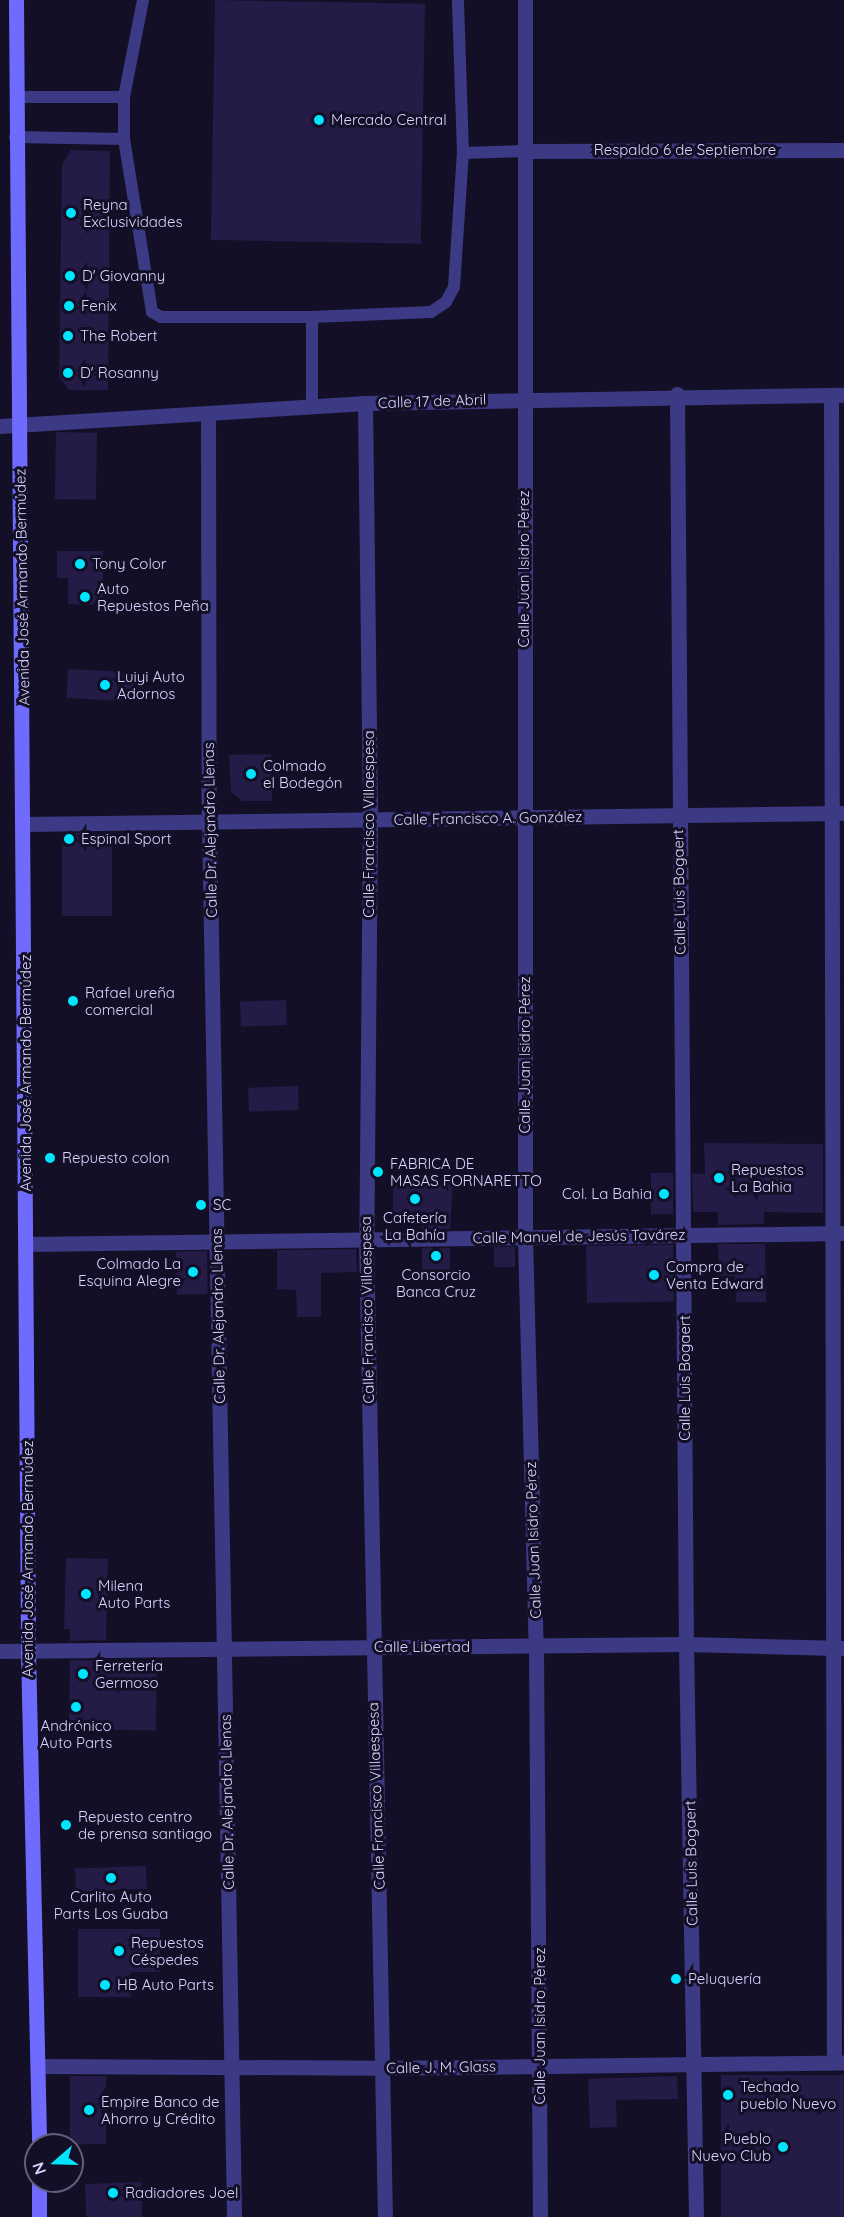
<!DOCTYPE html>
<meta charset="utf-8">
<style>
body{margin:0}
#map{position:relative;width:844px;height:2217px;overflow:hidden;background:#130f26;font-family:Quicksand,sans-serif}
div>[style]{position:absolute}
.building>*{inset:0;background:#241b47;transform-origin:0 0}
.lane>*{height:12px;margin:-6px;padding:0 6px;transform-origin:6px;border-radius:6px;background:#3d3a85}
.street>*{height:15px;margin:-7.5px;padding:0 7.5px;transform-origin:7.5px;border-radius:7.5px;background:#3d3a85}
.secondary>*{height:15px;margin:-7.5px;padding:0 7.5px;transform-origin:7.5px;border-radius:7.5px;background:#6f6bff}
.dots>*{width:16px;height:16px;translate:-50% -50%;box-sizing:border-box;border:3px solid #130f26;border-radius:50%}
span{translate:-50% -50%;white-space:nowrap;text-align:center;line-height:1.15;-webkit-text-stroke:6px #130f26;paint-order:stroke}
.poi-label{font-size:15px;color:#d9d4ff}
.left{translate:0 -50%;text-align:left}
.right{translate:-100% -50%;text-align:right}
.street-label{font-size:15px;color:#d9d4ff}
.north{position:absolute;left:24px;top:2133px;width:60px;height:60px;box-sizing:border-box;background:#130f26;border:2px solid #625e7d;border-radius:50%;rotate:250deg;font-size:16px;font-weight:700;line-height:24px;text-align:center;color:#d9d4ff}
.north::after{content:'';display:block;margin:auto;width:21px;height:27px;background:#00e5ff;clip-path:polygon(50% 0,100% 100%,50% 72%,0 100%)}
</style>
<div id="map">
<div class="building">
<i style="left:215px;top:0;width:210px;height:240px;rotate:1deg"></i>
<i style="clip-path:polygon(71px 150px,110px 151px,108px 390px,69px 390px,59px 377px,62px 165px)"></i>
<i style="left:56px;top:432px;width:41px;height:67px;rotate:1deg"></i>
<i style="clip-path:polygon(57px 551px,103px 551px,103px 605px,68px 604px,68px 578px,57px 578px)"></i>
<i style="left:68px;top:669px;width:76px;height:29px;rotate:3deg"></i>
<i style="clip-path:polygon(271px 754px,272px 801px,242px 801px,231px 792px,229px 755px)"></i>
<i style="left:62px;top:833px;width:50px;height:83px"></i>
<i style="left:286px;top:1000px;width:25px;height:46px;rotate:88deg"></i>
<i style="left:298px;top:1086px;width:24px;height:50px;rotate:88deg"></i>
<i style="clip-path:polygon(704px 1143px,823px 1144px,823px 1213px,764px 1212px,764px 1224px,718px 1225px,718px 1212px,693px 1212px,692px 1173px,705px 1174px)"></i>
<i style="left:651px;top:1173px;width:22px;height:41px"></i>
<i style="clip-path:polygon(393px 1183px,453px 1183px,450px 1229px,422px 1229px,421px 1215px,393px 1216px)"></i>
<i style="clip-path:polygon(718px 1244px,765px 1244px,766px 1302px,736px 1302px,735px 1276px,719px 1276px)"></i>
<i style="left:586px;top:1246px;width:87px;height:57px;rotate:-1deg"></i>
<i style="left:494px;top:1247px;width:21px;height:20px"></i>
<i style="left:422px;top:1248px;width:28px;height:22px"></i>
<i style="clip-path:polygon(356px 1249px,357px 1272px,321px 1273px,321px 1317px,297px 1317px,296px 1290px,277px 1289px,277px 1250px)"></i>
<i style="left:207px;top:1251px;width:43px;height:31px;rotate:89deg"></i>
<i style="clip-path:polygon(66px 1558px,108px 1559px,106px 1640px,70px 1641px,70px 1629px,64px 1629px)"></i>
<i style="left:70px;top:1660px;width:87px;height:69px;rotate:1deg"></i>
<i style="left:146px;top:1866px;width:23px;height:71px;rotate:88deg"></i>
<i style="clip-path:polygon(78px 1929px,160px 1929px,160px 1972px,132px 1972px,132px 1997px,78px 1997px)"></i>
<i style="left:844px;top:2075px;width:142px;height:123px;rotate:90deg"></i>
<i style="left:70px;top:2076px;width:36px;height:68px"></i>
<i style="clip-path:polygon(677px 2076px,678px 2099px,616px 2100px,617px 2127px,590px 2128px,588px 2079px)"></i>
<i style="left:141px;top:2182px;width:35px;height:56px;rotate:88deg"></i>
</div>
<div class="lane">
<i style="left:143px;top:0;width:99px;rotate:101.1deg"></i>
<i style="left:124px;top:97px;width:42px;rotate:90deg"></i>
<i style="left:124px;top:139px;width:175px;rotate:80.8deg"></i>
<i style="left:152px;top:312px;width:10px;rotate:29deg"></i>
<i style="left:161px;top:317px;width:151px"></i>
<i style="left:312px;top:317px;width:119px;rotate:-2.4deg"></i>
<i style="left:431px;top:312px;width:18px;rotate:-34deg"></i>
<i style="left:446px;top:302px;width:17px;rotate:-62deg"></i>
<i style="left:454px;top:287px;width:134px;rotate:-86.2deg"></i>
<i style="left:463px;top:153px;width:153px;rotate:-91.9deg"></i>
<i style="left:17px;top:97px;width:107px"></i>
<i style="left:15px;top:137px;width:109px;rotate:1.1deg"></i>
<i style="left:463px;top:153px;width:64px;rotate:-1.8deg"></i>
<i style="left:312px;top:407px;width:90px;rotate:-90deg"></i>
</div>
<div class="street">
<i style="left:525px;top:0;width:1238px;rotate:90deg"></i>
<i style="left:525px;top:1238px;width:409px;rotate:88.5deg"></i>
<i style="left:536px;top:1647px;width:570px;rotate:89.6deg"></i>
<i style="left:527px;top:151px;width:317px;rotate:-0.2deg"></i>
<i style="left:677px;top:394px;width:1250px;rotate:89.59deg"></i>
<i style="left:686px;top:1644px;width:573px;rotate:89deg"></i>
<i style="left:831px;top:395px;width:1667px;rotate:89.9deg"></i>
<i style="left:365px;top:403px;width:417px;rotate:89.3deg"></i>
<i style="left:370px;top:820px;width:418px;rotate:90.5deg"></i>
<i style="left:366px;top:1238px;width:979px;rotate:88.89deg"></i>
<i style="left:208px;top:415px;width:407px;rotate:89.9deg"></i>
<i style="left:209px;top:822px;width:1395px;rotate:88.97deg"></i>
<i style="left:0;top:426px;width:366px;rotate:-3.6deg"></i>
<i style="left:365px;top:403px;width:479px;rotate:-1deg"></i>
<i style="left:24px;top:824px;width:820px;rotate:-0.77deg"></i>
<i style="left:27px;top:1244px;width:815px;rotate:-0.77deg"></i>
<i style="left:0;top:1651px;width:686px;rotate:-0.58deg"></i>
<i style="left:686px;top:1644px;width:158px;rotate:1.5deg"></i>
<i style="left:39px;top:2066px;width:344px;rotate:0.3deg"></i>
<i style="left:383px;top:2068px;width:460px;rotate:-0.7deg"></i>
</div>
<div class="secondary">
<i style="left:16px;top:0;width:1651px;rotate:89.58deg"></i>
<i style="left:28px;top:1651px;width:494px;rotate:88.7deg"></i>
<i style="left:39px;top:2181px;width:36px;rotate:90deg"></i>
</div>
<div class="dots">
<i style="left:319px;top:120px;background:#00e5ff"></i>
<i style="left:71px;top:213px;background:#00e5ff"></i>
<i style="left:70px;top:276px;background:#00e5ff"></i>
<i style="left:69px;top:306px;background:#00e5ff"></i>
<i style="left:68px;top:336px;background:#00e5ff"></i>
<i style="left:68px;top:373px;background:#00e5ff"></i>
<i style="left:80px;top:564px;background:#00e5ff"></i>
<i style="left:85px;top:597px;background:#00e5ff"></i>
<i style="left:105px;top:685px;background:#00e5ff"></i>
<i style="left:251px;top:774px;background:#00e5ff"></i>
<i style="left:69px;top:839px;background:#00e5ff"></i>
<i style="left:73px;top:1001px;background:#00e5ff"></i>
<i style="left:50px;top:1158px;background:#00e5ff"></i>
<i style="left:378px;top:1172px;background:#00e5ff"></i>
<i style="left:719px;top:1178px;background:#00e5ff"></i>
<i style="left:664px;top:1194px;background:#00e5ff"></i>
<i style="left:415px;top:1199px;background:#00e5ff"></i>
<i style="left:201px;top:1205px;background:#00e5ff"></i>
<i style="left:436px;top:1256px;background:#00e5ff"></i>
<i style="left:193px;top:1272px;background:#00e5ff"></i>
<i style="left:654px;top:1275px;background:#00e5ff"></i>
<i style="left:86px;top:1594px;background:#00e5ff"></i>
<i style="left:83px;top:1674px;background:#00e5ff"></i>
<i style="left:76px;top:1707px;background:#00e5ff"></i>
<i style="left:66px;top:1825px;background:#00e5ff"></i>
<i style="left:111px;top:1878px;background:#00e5ff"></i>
<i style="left:119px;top:1951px;background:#00e5ff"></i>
<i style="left:676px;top:1979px;background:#00e5ff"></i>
<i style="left:105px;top:1985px;background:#00e5ff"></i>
<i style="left:728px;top:2095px;background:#00e5ff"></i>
<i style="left:89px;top:2110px;background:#00e5ff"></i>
<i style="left:783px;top:2147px;background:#00e5ff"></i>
<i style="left:113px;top:2193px;background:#00e5ff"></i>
</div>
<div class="poi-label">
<span class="left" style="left:331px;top:120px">Mercado Central</span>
<span class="left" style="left:83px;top:213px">Reyna<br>Exclusividades</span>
<span class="left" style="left:82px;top:276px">D' Giovanny</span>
<span class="left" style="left:81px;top:306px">Fenix</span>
<span class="left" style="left:80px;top:336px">The Robert</span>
<span class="left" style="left:80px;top:373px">D' Rosanny</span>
<span class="left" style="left:92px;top:564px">Tony Color</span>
<span class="left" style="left:97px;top:597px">Auto<br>Repuestos Peña</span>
<span class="left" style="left:117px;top:685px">Luiyi Auto<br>Adornos</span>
<span class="left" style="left:263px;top:774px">Colmado<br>el Bodegón</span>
<span class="left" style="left:81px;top:839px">Espinal Sport</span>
<span class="left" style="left:85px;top:1001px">Rafael ureña<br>comercial</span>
<span class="left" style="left:62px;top:1158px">Repuesto colon</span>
<span class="left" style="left:390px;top:1172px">FABRICA DE<br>MASAS FORNARETTO</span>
<span class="left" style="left:731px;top:1178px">Repuestos<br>La Bahia</span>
<span class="right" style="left:652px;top:1194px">Col. La Bahia</span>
<span class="left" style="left:213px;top:1205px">SC</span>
<span style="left:415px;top:1226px">Cafetería<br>La Bahía</span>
<span class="right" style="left:181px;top:1272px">Colmado La<br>Esquina Alegre</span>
<span class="left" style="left:666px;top:1275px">Compra de<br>Venta Edward</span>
<span style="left:436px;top:1283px">Consorcio<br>Banca Cruz</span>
<span class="left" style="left:98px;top:1594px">Milena<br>Auto Parts</span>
<span class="left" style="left:95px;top:1674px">Ferretería<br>Germoso</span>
<span style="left:76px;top:1734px">Andrónico<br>Auto Parts</span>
<span class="left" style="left:78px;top:1825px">Repuesto centro<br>de prensa santiago</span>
<span style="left:111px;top:1905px">Carlito Auto<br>Parts Los Guaba</span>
<span class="left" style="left:131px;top:1951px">Repuestos<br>Céspedes</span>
<span class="left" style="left:688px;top:1979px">Peluquería</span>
<span class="left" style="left:117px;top:1985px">HB Auto Parts</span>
<span class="left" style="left:740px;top:2095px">Techado<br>pueblo Nuevo</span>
<span class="left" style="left:101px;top:2110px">Empire Banco de<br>Ahorro y Crédito</span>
<span class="right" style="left:771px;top:2147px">Pueblo<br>Nuevo Club</span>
<span class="left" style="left:125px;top:2193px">Radiadores Joel</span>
</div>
<div class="street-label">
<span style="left:685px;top:150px">Respaldo 6 de Septiembre</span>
<span style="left:432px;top:401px;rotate:-2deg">Calle 17 de Abril</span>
<span style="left:524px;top:569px;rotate:-90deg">Calle Juan Isidro Pérez</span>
<span style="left:22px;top:587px;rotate:-91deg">Avenida José Armando Bermúdez</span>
<span style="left:488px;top:818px;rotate:-1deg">Calle Francisco A. González</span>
<span style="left:369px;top:824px;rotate:-90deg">Calle Francisco Villaespesa</span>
<span style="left:210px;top:830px;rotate:-91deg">Calle Dr. Alejandro Llenas</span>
<span style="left:679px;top:892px;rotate:-91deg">Calle Luis Bogaert</span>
<span style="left:525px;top:1055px;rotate:-90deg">Calle Juan Isidro Pérez</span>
<span style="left:26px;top:1073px;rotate:-90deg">Avenida José Armando Bermúdez</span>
<span style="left:579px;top:1236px;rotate:-1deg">Calle Manuel de Jesús Tavárez</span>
<span style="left:367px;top:1310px;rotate:-91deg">Calle Francisco Villaespesa</span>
<span style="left:218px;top:1316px;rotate:-91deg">Calle Dr. Alejandro Llenas</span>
<span style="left:685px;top:1378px;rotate:-90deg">Calle Luis Bogaert</span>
<span style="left:533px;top:1540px;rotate:-92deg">Calle Juan Isidro Pérez</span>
<span style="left:28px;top:1559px;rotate:-90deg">Avenida José Armando Bermúdez</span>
<span style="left:422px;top:1647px">Calle Libertad</span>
<span style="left:376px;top:1796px;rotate:-92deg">Calle Francisco Villaespesa</span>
<span style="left:227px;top:1802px;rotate:-91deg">Calle Dr. Alejandro Llenas</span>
<span style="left:691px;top:1863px;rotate:-91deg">Calle Luis Bogaert</span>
<span style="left:540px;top:2026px;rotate:-90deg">Calle Juan Isidro Pérez</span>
<span style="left:441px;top:2067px;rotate:-1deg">Calle J. M. Glass</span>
</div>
<div class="north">N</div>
</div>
